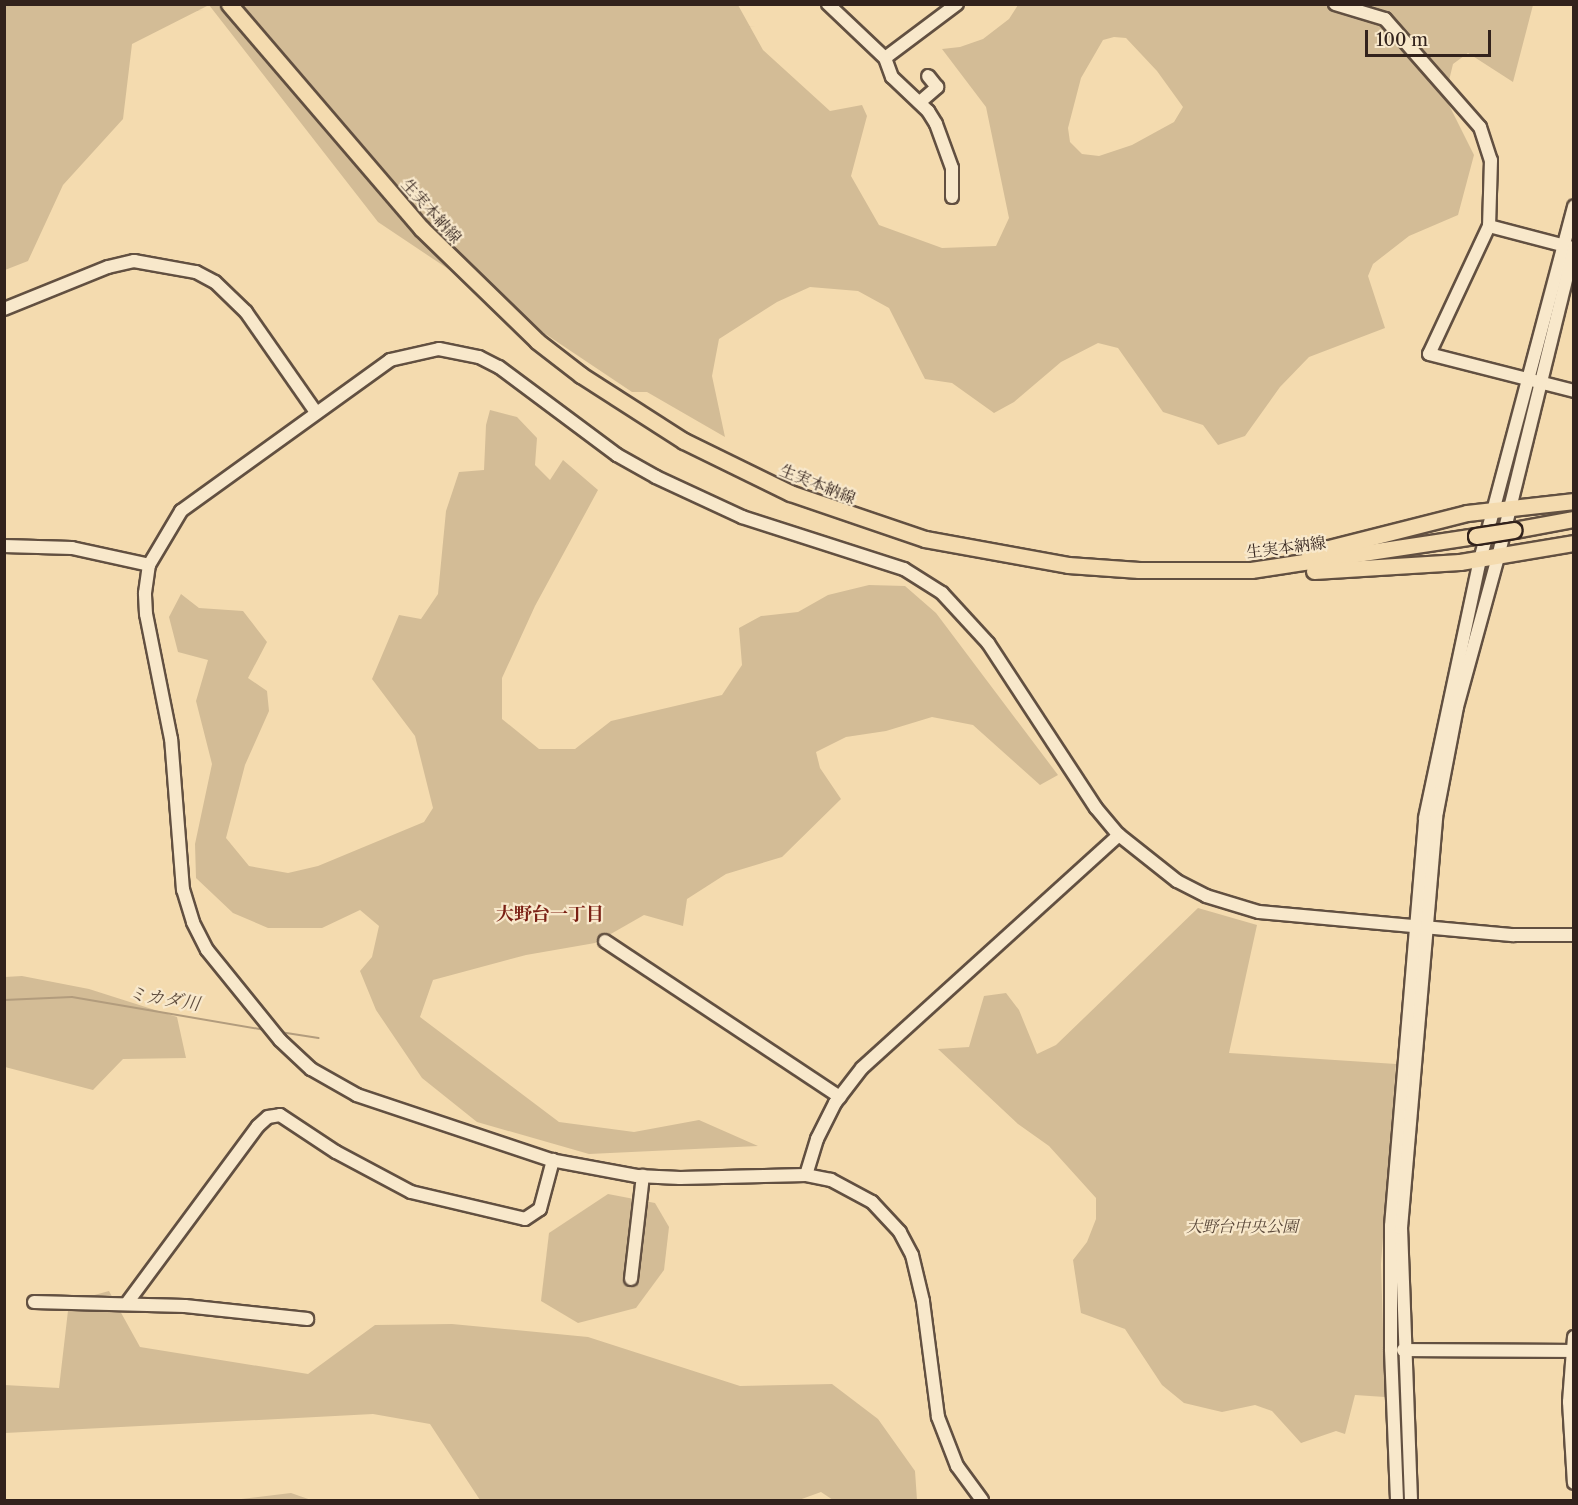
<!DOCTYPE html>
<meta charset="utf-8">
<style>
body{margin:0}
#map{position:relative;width:1578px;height:1505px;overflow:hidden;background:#f4dbaf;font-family:"Libre Caslon Text","Noto Serif JP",serif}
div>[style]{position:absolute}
.green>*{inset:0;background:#d3bc96}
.stream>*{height:2px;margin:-1px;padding:0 1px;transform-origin:1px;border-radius:1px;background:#b29c7d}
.roads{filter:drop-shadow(2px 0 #625041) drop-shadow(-2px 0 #625041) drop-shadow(0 2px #625041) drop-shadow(0 -2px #625041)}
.minor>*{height:12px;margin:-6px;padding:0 6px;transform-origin:6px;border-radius:6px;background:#f8e8cb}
.major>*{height:15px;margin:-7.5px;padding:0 7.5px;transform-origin:7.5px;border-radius:7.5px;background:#f4dbaf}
.bridges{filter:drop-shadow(2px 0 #32221c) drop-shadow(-2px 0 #32221c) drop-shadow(0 2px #32221c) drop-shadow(0 -2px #32221c)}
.major-bridge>*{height:15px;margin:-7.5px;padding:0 7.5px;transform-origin:7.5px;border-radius:7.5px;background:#f4dbaf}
span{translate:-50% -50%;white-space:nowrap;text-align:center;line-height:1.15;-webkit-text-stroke:4.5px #f8e8cb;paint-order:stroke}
.street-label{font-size:16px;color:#32221c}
.park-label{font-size:16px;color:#5a483a;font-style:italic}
.neighbourhood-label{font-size:18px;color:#7a1f14;font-weight:700}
.water-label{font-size:18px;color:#5f4d3e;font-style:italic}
.frame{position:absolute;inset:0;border:6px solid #32221c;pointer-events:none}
.scale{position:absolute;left:1365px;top:30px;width:126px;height:27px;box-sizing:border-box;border:3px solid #32221c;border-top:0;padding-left:8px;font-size:18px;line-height:21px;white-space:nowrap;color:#32221c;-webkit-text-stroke:4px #f8e8cb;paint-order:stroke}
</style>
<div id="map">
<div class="green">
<i style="clip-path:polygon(evenodd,5px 5px,738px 5px,763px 50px,830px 111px,862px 105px,867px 116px,851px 176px,879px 225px,942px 248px,996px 246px,1009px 218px,986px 107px,942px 49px,960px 47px,983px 39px,1009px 19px,1018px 5px,1533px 5px,1513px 82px,1468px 53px,1453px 64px,1445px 97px,1474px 155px,1458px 215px,1409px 236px,1373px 264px,1368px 276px,1385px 328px,1309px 357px,1280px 387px,1245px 436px,1218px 445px,1203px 425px,1163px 412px,1118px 348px,1098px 343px,1061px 362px,1014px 402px,994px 413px,952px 383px,925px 379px,889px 308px,858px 291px,810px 287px,777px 302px,719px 339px,712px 376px,725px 437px,647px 392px,632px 392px,378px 222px,209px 5px,132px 44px,123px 119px,63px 185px,28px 261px,5px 270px,5px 5px,1114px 37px,1126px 38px,1157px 71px,1183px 107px,1174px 122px,1132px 145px,1099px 156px,1082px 154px,1070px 142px,1068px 128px,1081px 78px,1103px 40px,1114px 37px)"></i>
<i style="clip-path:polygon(490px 410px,517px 417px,537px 438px,535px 465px,550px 480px,563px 460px,598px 490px,535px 606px,502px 678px,502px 719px,539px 749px,575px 749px,611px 721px,722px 695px,742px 665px,739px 628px,761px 616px,798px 612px,828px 595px,869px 585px,905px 586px,936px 613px,1058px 775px,1040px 785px,973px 725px,932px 717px,886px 731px,846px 737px,816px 752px,820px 768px,841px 799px,782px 857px,726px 874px,687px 899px,683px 926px,644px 915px,595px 943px,526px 955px,433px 980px,420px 1017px,559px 1122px,634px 1132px,699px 1120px,758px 1146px,589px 1154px,477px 1122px,422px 1078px,376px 1010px,360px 971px,372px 957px,379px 926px,360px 910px,322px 928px,268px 928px,233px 913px,196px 878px,195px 844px,212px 764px,196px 701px,208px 660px,178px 652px,169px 617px,181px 594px,199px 608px,243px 611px,267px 642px,248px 678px,267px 691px,269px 711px,245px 765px,226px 838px,249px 866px,288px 873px,318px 866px,424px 822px,433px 808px,415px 736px,372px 679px,399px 615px,421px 619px,438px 594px,446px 511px,459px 472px,484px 470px,486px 425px)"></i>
<i style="clip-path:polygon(1198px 908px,1257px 925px,1229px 1053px,1396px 1064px,1381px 1264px,1385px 1397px,1355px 1395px,1345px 1434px,1336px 1431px,1301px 1443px,1272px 1411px,1255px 1405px,1222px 1412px,1184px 1403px,1162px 1385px,1125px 1329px,1081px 1313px,1073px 1260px,1087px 1242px,1096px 1219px,1096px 1198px,1049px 1146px,1018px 1124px,938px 1049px,969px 1047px,984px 996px,1006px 993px,1019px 1010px,1037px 1054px,1056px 1045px)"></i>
<i style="clip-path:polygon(22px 976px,89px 989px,177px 1017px,186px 1058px,123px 1059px,93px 1090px,5px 1067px,5px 977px)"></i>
<i style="clip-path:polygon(608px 1194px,655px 1203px,669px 1227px,664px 1270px,636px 1308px,578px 1323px,541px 1301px,549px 1233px)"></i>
<i style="clip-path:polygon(109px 1291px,140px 1347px,308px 1374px,375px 1325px,452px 1324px,588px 1337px,740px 1386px,832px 1384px,878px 1419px,915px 1471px,917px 1500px,833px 1500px,821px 1492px,799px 1500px,480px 1500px,430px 1424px,373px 1414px,5px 1433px,4px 1385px,59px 1388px,69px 1302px)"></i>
<i style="clip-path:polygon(291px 1493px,311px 1500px,233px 1500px)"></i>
</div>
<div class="stream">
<i style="left:4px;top:1000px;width:68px;rotate:-2.5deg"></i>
<i style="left:72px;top:997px;width:197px;rotate:9.7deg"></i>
<i style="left:280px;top:1032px;width:39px;rotate:9deg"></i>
</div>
<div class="roads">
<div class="minor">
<i style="left:828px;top:4px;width:79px;rotate:43.5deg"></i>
<i style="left:885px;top:58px;width:90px;rotate:-36.9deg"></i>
<i style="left:1335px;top:4px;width:52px;rotate:16.7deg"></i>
<i style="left:1385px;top:19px;width:144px;rotate:48.7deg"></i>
<i style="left:1480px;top:127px;width:35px;rotate:72deg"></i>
<i style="left:1491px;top:160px;width:66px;rotate:91.7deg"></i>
<i style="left:1489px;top:226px;width:83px;rotate:14.7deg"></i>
<i style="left:885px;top:58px;width:20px;rotate:70deg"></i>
<i style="left:892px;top:77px;width:50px;rotate:43.4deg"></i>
<i style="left:928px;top:111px;width:15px;rotate:58deg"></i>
<i style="left:936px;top:124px;width:47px;rotate:70deg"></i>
<i style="left:952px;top:168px;width:29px;rotate:90deg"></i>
<i style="left:920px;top:102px;width:23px;rotate:-41deg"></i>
<i style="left:937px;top:87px;width:14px;rotate:-129deg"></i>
<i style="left:1489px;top:226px;width:141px;rotate:115.1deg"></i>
<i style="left:1429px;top:354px;width:150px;rotate:14.3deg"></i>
<i style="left:4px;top:309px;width:112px;rotate:-22deg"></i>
<i style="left:108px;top:267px;width:27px;rotate:-13deg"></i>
<i style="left:134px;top:261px;width:63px;rotate:10.1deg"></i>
<i style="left:196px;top:272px;width:21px;rotate:28deg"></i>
<i style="left:215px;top:282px;width:43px;rotate:44.1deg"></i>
<i style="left:246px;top:312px;width:121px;rotate:55.1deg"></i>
<i style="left:4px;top:546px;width:68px;rotate:1.7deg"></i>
<i style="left:72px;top:548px;width:79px;rotate:12.4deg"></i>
<i style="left:605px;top:941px;width:282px;rotate:33.6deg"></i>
<i style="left:806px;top:1175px;width:38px;rotate:-73deg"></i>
<i style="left:817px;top:1139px;width:40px;rotate:-63.4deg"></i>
<i style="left:835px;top:1103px;width:44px;rotate:-52.4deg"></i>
<i style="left:862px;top:1068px;width:347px;rotate:-42.2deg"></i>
<i style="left:631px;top:1279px;width:104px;rotate:-83.4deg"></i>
<i style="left:34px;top:1302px;width:151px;rotate:1.5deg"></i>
<i style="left:185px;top:1306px;width:123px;rotate:6.1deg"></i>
<i style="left:127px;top:1303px;width:220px;rotate:-53.5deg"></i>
<i style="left:258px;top:1126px;width:13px;rotate:-42deg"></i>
<i style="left:268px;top:1117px;width:12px;rotate:-9deg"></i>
<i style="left:280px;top:1115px;width:67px;rotate:33.5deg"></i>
<i style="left:336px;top:1152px;width:85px;rotate:28.1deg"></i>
<i style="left:411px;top:1192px;width:117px;rotate:13.3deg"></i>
<i style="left:525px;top:1219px;width:18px;rotate:-34deg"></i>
<i style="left:540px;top:1209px;width:51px;rotate:-75.1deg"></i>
<i style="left:1574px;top:1337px;width:65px;rotate:94.4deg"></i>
<i style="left:1569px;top:1402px;width:81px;rotate:86.5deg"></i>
<i style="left:1403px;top:1350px;width:171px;rotate:0.3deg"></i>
<i style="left:982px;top:1500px;width:42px;rotate:-126.3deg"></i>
<i style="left:957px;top:1466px;width:53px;rotate:-111.2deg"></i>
<i style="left:938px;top:1417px;width:117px;rotate:-97.4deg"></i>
<i style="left:923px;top:1301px;width:47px;rotate:-103.4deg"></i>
<i style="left:912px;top:1255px;width:26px;rotate:-118deg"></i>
<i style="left:900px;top:1232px;width:41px;rotate:-133deg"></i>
<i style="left:872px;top:1202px;width:47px;rotate:-151.8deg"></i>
<i style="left:831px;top:1180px;width:25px;rotate:-169deg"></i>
<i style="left:806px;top:1175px;width:126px;rotate:178.6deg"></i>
<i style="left:680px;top:1178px;width:43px;rotate:-177.3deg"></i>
<i style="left:637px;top:1176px;width:87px;rotate:-169.5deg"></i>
<i style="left:551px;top:1160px;width:205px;rotate:-161.5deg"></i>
<i style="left:357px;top:1095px;width:53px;rotate:-150.5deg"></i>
<i style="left:311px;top:1069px;width:42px;rotate:-136.9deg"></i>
<i style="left:280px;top:1040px;width:116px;rotate:-129deg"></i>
<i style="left:207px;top:950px;width:31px;rotate:-117deg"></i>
<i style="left:193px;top:922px;width:34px;rotate:-107deg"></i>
<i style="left:183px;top:890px;width:151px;rotate:-94.5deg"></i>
<i style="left:171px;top:739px;width:127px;rotate:-101.3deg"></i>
<i style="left:146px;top:614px;width:21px;rotate:-93deg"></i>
<i style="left:145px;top:593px;width:28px;rotate:-82deg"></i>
<i style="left:149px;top:565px;width:63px;rotate:-59.3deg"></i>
<i style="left:181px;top:511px;width:258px;rotate:-35.8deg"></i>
<i style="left:390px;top:360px;width:50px;rotate:-12.7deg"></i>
<i style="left:439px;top:349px;width:41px;rotate:11.3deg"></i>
<i style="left:479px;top:357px;width:22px;rotate:27deg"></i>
<i style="left:499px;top:367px;width:147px;rotate:36.7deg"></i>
<i style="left:617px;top:455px;width:45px;rotate:29.4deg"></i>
<i style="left:656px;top:477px;width:95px;rotate:24.9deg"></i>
<i style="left:742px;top:517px;width:170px;rotate:17.8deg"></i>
<i style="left:904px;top:569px;width:45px;rotate:32.3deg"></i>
<i style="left:942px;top:593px;width:68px;rotate:47.4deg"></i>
<i style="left:988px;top:643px;width:197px;rotate:56.8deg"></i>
<i style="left:1096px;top:808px;width:35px;rotate:50deg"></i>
<i style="left:1119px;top:835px;width:74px;rotate:38.4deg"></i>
<i style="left:1177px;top:881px;width:33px;rotate:27deg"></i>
<i style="left:1206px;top:896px;width:55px;rotate:16.8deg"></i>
<i style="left:1259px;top:912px;width:256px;rotate:5.2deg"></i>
<i style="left:1514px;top:935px;width:60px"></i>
<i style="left:1397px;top:1500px;width:151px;rotate:-92.3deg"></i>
<i style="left:1391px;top:1349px;width:123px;rotate:-90deg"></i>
<i style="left:1391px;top:1226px;width:409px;rotate:-85.2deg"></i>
<i style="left:1425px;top:818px;width:264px;rotate:-78deg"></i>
<i style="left:1480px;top:560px;width:366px;rotate:-75.1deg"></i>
<i style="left:1411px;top:1500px;width:272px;rotate:-92.1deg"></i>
<i style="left:1401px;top:1228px;width:418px;rotate:-85.1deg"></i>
<i style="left:1437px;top:812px;width:107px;rotate:-79.2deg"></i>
<i style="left:1457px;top:707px;width:156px;rotate:-74.7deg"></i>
<i style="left:1498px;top:557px;width:319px;rotate:-76.2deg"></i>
</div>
<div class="major">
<i style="left:229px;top:4px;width:295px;rotate:49.4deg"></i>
<i style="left:421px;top:228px;width:162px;rotate:44.2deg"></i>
<i style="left:537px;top:341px;width:56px;rotate:37.7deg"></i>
<i style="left:581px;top:375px;width:122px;rotate:32.7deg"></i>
<i style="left:684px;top:441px;width:118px;rotate:26.1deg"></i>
<i style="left:790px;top:493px;width:143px;rotate:18.8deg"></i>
<i style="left:925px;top:539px;width:145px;rotate:10.3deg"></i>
<i style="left:1068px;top:565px;width:71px;rotate:4deg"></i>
<i style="left:1139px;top:570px;width:112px"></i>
<i style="left:1251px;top:570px;width:228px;rotate:-8.6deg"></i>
<i style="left:1514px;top:530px;width:61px;rotate:-10.4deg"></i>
<i style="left:1309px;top:553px;width:163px;rotate:-14.2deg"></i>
<i style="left:1467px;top:513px;width:108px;rotate:-6.4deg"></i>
<i style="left:1314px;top:571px;width:146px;rotate:-3.5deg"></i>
<i style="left:1460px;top:562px;width:116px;rotate:-9.5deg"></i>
</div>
</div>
<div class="bridges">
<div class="major-bridge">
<i style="left:1476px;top:536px;width:38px;rotate:-9deg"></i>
</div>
</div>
<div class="street-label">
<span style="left:432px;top:211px;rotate:48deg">生実本納線</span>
<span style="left:818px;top:484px;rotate:22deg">生実本納線</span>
<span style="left:1286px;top:547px;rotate:-7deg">生実本納線</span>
</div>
<div class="park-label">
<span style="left:1242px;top:1226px">大野台中央公園</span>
</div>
<div class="neighbourhood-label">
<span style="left:550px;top:914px">大野台一丁目</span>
</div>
<div class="water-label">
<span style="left:164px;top:999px;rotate:9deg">ミカダ川</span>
</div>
<div class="frame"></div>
<div class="scale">100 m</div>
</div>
